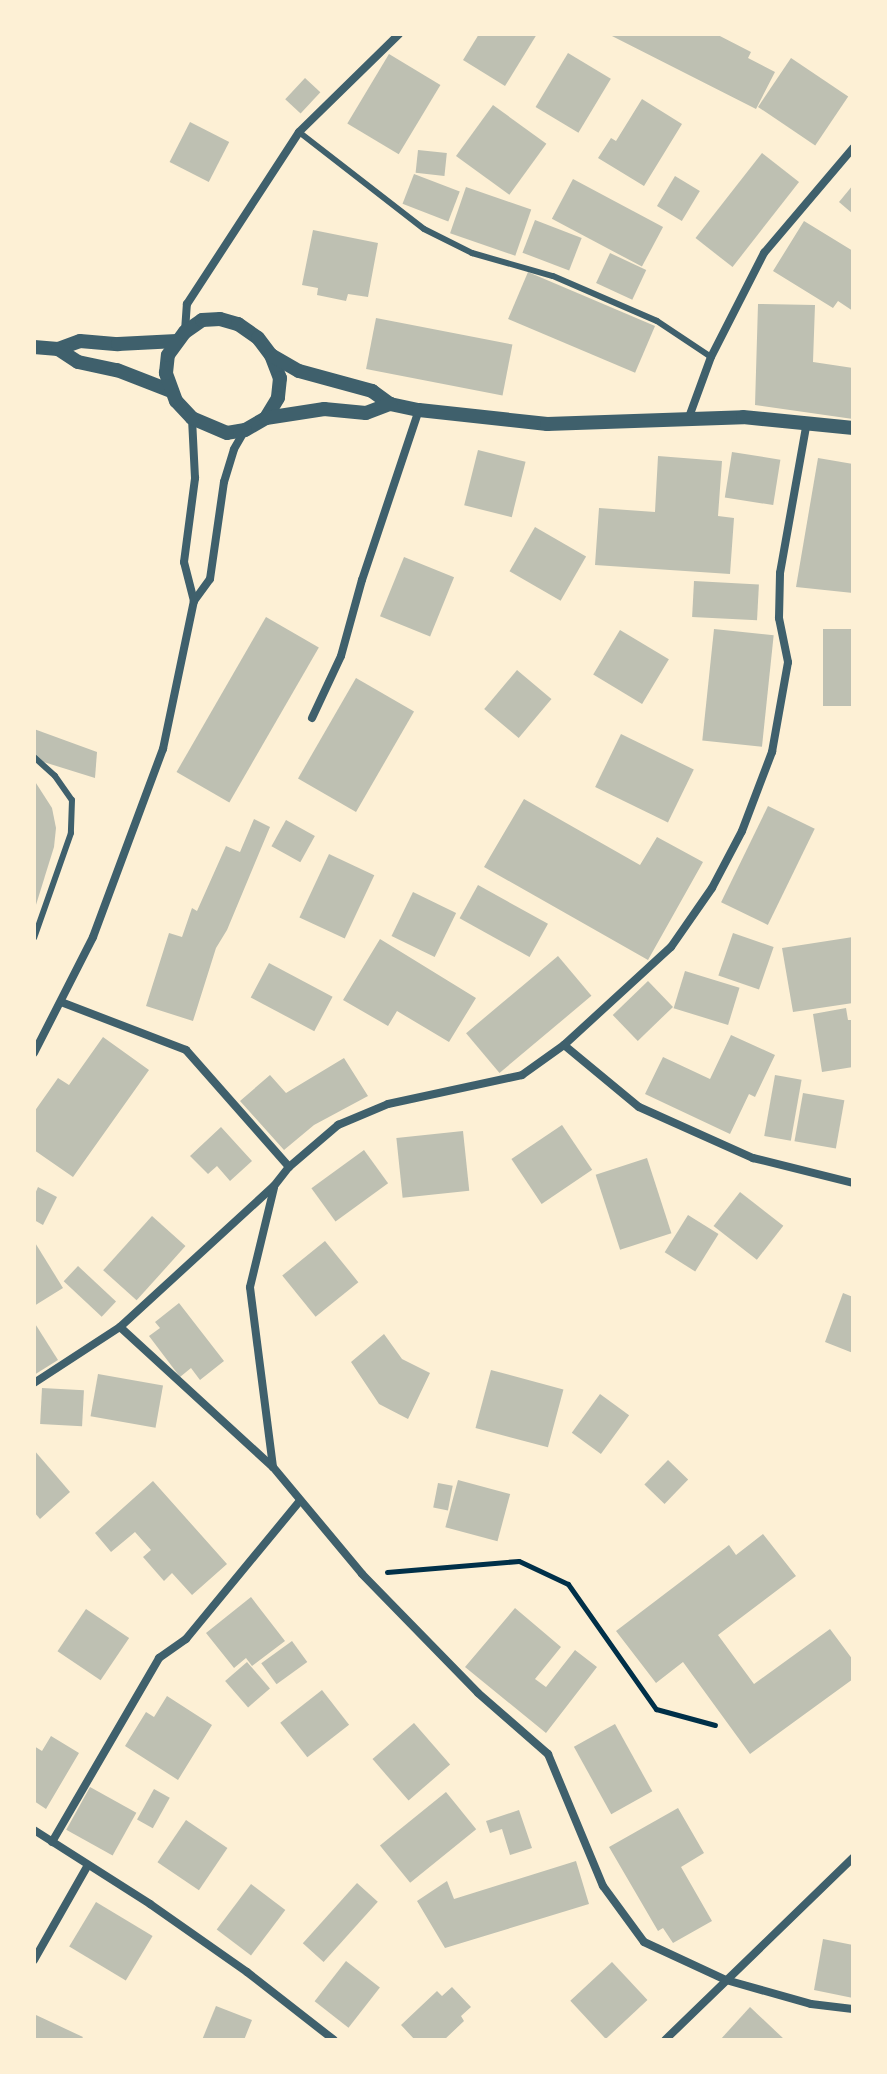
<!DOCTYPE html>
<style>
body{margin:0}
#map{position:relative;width:887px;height:2074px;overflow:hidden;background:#fdf0d5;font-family:Poppins,sans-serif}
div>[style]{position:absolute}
.building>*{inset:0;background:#bec0b2;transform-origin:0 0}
.path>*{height:5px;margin:-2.5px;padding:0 2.5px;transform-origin:2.5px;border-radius:2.5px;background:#003049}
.service>*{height:6px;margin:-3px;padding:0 3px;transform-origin:3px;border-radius:3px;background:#3f606c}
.minor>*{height:8px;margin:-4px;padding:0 4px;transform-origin:4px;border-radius:4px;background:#3f606c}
.tertiary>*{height:14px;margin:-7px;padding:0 7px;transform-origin:7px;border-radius:7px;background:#3f606c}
span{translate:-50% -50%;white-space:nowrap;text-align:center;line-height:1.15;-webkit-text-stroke:8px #fdf0d5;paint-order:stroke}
.frame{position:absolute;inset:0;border:36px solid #fdf0d5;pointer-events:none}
</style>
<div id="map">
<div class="building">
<i style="clip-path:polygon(479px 34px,537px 34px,505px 86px,463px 60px)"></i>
<i style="clip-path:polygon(608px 34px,716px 34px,751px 52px,748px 58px,775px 72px,756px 109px)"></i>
<i style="left:568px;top:53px;width:50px;height:63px;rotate:31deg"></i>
<i style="left:389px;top:54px;width:60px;height:81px;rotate:31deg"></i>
<i style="left:791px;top:58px;width:69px;height:59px;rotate:34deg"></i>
<i style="left:305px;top:78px;width:21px;height:29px;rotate:43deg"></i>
<i style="clip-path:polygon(642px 99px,682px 124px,644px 186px,598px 158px,611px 138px,616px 141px)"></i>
<i style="left:493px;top:105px;width:66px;height:63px;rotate:36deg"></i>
<i style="left:190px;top:122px;width:44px;height:45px;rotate:27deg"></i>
<i style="left:418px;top:150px;width:29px;height:23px;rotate:6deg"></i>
<i style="left:762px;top:153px;width:47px;height:108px;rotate:38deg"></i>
<i style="left:414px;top:174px;width:49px;height:32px;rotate:21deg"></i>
<i style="left:675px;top:176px;width:29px;height:35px;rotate:31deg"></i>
<i style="left:573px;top:179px;width:102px;height:45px;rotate:28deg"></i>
<i style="clip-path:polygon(853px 185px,853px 214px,839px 202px)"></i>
<i style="left:466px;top:187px;width:69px;height:49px;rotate:19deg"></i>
<i style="left:535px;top:220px;width:50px;height:35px;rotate:21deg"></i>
<i style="clip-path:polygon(804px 221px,853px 251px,853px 311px,838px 301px,833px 308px,773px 271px)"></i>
<i style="clip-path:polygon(313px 230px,378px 243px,368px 297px,348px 294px,346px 301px,317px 295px,318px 288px,302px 285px)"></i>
<i style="left:610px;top:253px;width:40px;height:33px;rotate:25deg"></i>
<i style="left:528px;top:272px;width:138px;height:51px;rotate:23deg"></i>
<i style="clip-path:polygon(758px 304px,815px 305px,813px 362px,853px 368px,853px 419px,755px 405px)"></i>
<i style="left:376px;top:318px;width:139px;height:52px;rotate:11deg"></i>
<i style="left:478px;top:450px;width:49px;height:57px;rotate:14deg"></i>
<i style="left:732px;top:452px;width:49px;height:46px;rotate:9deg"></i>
<i style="clip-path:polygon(658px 456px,722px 461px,718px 516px,734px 518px,730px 574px,595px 565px,599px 508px,655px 512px)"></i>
<i style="clip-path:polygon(818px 458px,853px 464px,853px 593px,796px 587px)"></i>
<i style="left:535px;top:527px;width:59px;height:51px;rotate:30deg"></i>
<i style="left:404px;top:557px;width:54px;height:64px;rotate:22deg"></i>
<i style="left:694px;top:581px;width:65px;height:36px;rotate:3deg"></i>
<i style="left:266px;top:617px;width:61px;height:179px;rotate:30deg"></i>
<i style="left:714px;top:629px;width:60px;height:112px;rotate:6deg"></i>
<i style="left:853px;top:629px;width:77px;height:30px;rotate:90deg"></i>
<i style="left:620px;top:630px;width:57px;height:52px;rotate:31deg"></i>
<i style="left:517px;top:670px;width:45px;height:51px;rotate:40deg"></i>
<i style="left:356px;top:678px;width:67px;height:116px;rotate:30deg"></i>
<i style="clip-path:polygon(34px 729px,97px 752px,95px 778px,34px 759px)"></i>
<i style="left:621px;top:734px;width:81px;height:59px;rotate:26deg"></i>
<i style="clip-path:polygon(34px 780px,52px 808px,56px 828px,54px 847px,35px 908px)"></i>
<i style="clip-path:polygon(524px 799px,640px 865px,657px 837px,703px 862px,648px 960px,484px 867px)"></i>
<i style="left:768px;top:806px;width:52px;height:107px;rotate:26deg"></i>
<i style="clip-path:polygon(254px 819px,270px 827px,227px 930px,216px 948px,193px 1021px,146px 1006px,169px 933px,182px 937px,192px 908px,197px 911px,226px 846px,240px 852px)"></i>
<i style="left:286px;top:820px;width:33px;height:30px;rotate:29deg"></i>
<i style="left:329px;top:854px;width:50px;height:70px;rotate:25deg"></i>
<i style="left:478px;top:885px;width:80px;height:38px;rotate:29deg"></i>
<i style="left:413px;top:892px;width:48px;height:49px;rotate:26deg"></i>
<i style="left:733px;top:933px;width:43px;height:45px;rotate:19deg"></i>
<i style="clip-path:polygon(853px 937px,853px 1003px,793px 1012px,782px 948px)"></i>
<i style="clip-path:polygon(380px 939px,476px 998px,449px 1042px,397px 1011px,388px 1026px,343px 1000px)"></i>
<i style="left:558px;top:956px;width:52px;height:120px;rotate:50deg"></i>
<i style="left:269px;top:963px;width:72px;height:39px;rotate:28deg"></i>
<i style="left:685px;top:971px;width:57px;height:39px;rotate:17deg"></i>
<i style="left:648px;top:981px;width:36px;height:49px;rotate:46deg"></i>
<i style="clip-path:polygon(846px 1008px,848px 1020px,853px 1020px,853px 1067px,822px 1072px,813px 1014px)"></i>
<i style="clip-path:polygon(731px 1035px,775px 1055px,755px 1097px,749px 1094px,730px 1134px,645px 1094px,663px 1057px,710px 1079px)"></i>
<i style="clip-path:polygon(103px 1037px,149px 1070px,73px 1177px,34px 1150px,34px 1112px,58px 1078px,69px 1085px)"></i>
<i style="clip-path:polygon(344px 1058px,368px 1096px,314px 1125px,284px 1150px,240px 1101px,270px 1075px,286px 1093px)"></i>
<i style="left:775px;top:1075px;width:27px;height:62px;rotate:10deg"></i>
<i style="left:803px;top:1093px;width:42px;height:49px;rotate:10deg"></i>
<i style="left:562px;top:1125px;width:54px;height:61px;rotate:56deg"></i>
<i style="clip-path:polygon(221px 1127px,252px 1161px,230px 1181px,217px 1166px,208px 1174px,190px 1156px)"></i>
<i style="left:463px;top:1131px;width:60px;height:67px;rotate:84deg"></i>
<i style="left:364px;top:1150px;width:41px;height:65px;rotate:54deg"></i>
<i style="left:647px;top:1158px;width:79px;height:54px;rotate:72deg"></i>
<i style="clip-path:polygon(38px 1187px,57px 1197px,43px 1225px,34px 1220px,34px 1196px)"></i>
<i style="left:740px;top:1192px;width:55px;height:43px;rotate:38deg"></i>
<i style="left:688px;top:1215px;width:36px;height:44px;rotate:32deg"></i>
<i style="left:152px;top:1216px;width:45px;height:73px;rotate:42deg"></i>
<i style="clip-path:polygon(34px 1241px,63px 1288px,34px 1306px)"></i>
<i style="left:325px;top:1241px;width:53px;height:55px;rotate:51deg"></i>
<i style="left:78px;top:1266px;width:52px;height:21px;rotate:43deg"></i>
<i style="clip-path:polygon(843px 1293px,853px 1297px,853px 1353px,825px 1342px)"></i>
<i style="clip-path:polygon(179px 1303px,224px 1361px,200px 1380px,191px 1368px,180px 1377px,149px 1336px,160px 1328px,155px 1322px)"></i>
<i style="clip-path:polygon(34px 1322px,58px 1360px,34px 1375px)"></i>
<i style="clip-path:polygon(384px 1334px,402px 1359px,430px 1373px,408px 1419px,379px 1404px,351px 1362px)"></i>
<i style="left:491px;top:1370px;width:75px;height:60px;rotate:15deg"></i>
<i style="left:98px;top:1374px;width:66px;height:43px;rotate:10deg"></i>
<i style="left:42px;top:1388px;width:42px;height:36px;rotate:3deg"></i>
<i style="left:600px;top:1394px;width:36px;height:48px;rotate:36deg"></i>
<i style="clip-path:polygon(34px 1450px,70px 1492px,40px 1519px,34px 1512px)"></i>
<i style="left:668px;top:1460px;width:28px;height:34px;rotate:44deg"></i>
<i style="left:458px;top:1480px;width:54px;height:49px;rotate:15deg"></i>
<i style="clip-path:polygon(153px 1481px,227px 1564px,192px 1595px,172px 1573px,164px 1581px,143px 1557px,151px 1550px,135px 1532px,111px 1552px,95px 1533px)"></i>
<i style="left:438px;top:1483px;width:15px;height:25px;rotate:11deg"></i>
<i style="clip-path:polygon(763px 1534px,796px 1576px,718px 1635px,754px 1684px,830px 1629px,853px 1660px,853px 1679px,750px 1754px,683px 1662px,656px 1683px,616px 1631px,729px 1545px,736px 1555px)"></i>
<i style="clip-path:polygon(251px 1597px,285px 1641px,252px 1666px,246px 1658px,234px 1668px,206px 1633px)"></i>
<i style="clip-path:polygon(515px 1608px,561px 1647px,535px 1679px,546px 1687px,575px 1650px,597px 1667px,546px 1733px,465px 1667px)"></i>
<i style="left:86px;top:1609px;width:52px;height:51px;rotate:34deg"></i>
<i style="left:292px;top:1641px;width:26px;height:38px;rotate:54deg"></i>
<i style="left:247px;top:1662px;width:35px;height:29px;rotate:49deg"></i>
<i style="left:322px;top:1690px;width:44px;height:53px;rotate:52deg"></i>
<i style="clip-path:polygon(167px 1696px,212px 1725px,178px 1780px,125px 1746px,146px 1712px,154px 1717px)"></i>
<i style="left:414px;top:1723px;width:55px;height:55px;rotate:49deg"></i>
<i style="left:615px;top:1724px;width:77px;height:47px;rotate:61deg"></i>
<i style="clip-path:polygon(51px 1736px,79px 1753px,46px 1809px,34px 1801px,34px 1746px,42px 1751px)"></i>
<i style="left:90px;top:1787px;width:53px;height:49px;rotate:29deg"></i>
<i style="left:154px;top:1789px;width:18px;height:35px;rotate:29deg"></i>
<i style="left:446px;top:1792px;width:48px;height:85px;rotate:51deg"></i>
<i style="clip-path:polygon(678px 1808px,704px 1853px,681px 1867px,712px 1921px,673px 1943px,663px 1928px,658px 1931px,609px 1847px)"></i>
<i style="clip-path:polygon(519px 1810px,532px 1848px,510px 1855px,502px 1829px,490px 1833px,486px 1821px)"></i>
<i style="left:186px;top:1820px;width:50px;height:51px;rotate:34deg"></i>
<i style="clip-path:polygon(576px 1861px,589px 1904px,445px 1948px,417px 1901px,447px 1881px,454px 1899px)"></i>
<i style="left:357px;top:1883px;width:28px;height:81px;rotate:42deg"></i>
<i style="left:251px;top:1884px;width:43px;height:57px;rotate:37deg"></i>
<i style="left:96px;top:1902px;width:66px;height:52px;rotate:31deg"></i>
<i style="clip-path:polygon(823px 1939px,853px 1945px,853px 1998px,814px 1990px)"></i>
<i style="left:346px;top:1961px;width:43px;height:51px;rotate:38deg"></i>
<i style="left:612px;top:1962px;width:52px;height:57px;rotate:47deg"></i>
<i style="clip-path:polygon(452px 1987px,471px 2007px,461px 2016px,464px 2021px,444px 2040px,415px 2040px,401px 2025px,437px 1991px,442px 1996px)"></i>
<i style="clip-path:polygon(216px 2006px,252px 2020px,244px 2040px,202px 2040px)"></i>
<i style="clip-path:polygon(750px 2007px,785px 2040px,720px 2040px)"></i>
<i style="clip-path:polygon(36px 2015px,83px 2037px,81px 2040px,34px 2040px)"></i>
</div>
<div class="path">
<i style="left:387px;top:1572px;width:132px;rotate:-4.8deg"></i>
<i style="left:519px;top:1561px;width:54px;rotate:25.1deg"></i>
<i style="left:568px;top:1584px;width:153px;rotate:54.9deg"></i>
<i style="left:656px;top:1709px;width:61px;rotate:15.2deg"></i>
</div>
<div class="service">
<i style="left:299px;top:132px;width:158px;rotate:37.8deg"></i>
<i style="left:424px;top:229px;width:54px;rotate:26.6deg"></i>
<i style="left:472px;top:253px;width:84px;rotate:15.9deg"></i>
<i style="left:553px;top:276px;width:113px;rotate:23.4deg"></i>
<i style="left:657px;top:321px;width:65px;rotate:33.7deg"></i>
<i style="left:34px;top:757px;width:28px;rotate:42deg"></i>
<i style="left:55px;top:776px;width:29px;rotate:55deg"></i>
<i style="left:72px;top:800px;width:33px;rotate:92deg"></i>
<i style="left:71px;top:833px;width:111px;rotate:109.4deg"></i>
</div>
<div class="minor">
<i style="left:185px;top:331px;width:27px;rotate:-86deg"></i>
<i style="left:187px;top:304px;width:205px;rotate:-56.9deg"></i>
<i style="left:299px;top:132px;width:140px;rotate:-44.4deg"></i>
<i style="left:689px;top:417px;width:64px;rotate:-69.9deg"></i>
<i style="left:711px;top:357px;width:117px;rotate:-63deg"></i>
<i style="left:764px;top:253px;width:138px;rotate:-49.7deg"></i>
<i style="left:194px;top:601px;width:27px;rotate:-54deg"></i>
<i style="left:210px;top:579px;width:98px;rotate:-81.8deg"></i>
<i style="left:224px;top:482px;width:34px;rotate:-73deg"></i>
<i style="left:234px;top:449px;width:22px;rotate:-60deg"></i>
<i style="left:312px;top:718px;width:68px;rotate:-64.9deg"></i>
<i style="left:341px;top:656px;width:79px;rotate:-74.6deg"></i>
<i style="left:362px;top:580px;width:179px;rotate:-71.5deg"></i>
<i style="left:61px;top:1002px;width:134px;rotate:21deg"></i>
<i style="left:186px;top:1050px;width:156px;rotate:48.6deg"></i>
<i style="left:564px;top:1045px;width:97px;rotate:39.6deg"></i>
<i style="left:639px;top:1107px;width:125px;rotate:24.1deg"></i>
<i style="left:753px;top:1158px;width:103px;rotate:14deg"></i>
<i style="left:34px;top:1053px;width:130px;rotate:-63deg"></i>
<i style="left:93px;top:937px;width:201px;rotate:-69.6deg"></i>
<i style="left:163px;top:749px;width:151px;rotate:-78.2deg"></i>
<i style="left:194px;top:601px;width:40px;rotate:-104.4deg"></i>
<i style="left:184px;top:562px;width:85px;rotate:-82.5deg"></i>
<i style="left:195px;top:478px;width:60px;rotate:-92.9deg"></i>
<i style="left:120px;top:1327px;width:207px;rotate:42.5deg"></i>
<i style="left:273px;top:1467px;width:139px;rotate:50.2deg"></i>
<i style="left:362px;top:1574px;width:166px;rotate:45.7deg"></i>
<i style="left:478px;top:1693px;width:93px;rotate:41.1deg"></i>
<i style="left:548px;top:1754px;width:143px;rotate:67.4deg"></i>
<i style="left:603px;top:1886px;width:69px;rotate:53.8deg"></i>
<i style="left:644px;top:1942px;width:90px;rotate:24.9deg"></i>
<i style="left:726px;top:1980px;width:88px;rotate:15.8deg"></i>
<i style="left:811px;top:2004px;width:42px;rotate:6.8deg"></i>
<i style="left:34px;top:1383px;width:103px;rotate:-33.1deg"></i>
<i style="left:120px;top:1327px;width:209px;rotate:-42.5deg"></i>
<i style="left:274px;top:1186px;width:24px;rotate:-52deg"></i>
<i style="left:289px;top:1167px;width:65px;rotate:-40.6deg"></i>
<i style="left:338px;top:1125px;width:54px;rotate:-22.8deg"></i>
<i style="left:388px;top:1104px;width:137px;rotate:-12.2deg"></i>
<i style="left:522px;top:1075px;width:52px;rotate:-35.5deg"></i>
<i style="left:564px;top:1045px;width:145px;rotate:-42.5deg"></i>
<i style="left:671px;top:947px;width:72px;rotate:-55.2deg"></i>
<i style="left:712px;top:888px;width:64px;rotate:-62.2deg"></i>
<i style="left:742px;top:831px;width:85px;rotate:-69.2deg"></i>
<i style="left:772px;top:752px;width:91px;rotate:-79.9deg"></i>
<i style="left:788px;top:662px;width:45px;rotate:-101.6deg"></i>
<i style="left:779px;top:618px;width:45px;rotate:-88.7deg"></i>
<i style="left:780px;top:573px;width:153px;rotate:-79.9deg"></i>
<i style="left:273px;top:1467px;width:181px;rotate:-97.3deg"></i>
<i style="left:250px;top:1287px;width:102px;rotate:-76.4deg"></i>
<i style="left:34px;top:1830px;width:138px;rotate:32.5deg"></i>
<i style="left:150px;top:1904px;width:118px;rotate:35deg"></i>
<i style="left:247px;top:1972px;width:110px;rotate:38deg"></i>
<i style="left:52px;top:1842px;width:213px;rotate:-59.8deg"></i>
<i style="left:159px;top:1658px;width:33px;rotate:-35deg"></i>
<i style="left:186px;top:1639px;width:178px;rotate:-50.5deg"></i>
<i style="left:34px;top:1960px;width:109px;rotate:-60.4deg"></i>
<i style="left:665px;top:2040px;width:262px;rotate:-44.1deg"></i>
</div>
<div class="tertiary">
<i style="left:34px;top:347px;width:24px;rotate:5deg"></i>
<i style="left:58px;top:349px;width:23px;rotate:-20deg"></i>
<i style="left:80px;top:341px;width:38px;rotate:5deg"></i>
<i style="left:118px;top:344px;width:59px;rotate:-2.9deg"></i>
<i style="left:58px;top:349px;width:24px;rotate:33deg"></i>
<i style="left:78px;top:362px;width:40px;rotate:12deg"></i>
<i style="left:117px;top:370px;width:58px;rotate:21.3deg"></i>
<i style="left:271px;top:355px;width:25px;rotate:69deg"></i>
<i style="left:280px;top:378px;width:20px;rotate:96deg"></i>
<i style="left:278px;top:398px;width:23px;rotate:121deg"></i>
<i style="left:266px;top:418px;width:24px;rotate:150deg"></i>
<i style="left:245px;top:430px;width:18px;rotate:171deg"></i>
<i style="left:227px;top:433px;width:38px;rotate:-157deg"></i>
<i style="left:192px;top:418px;width:23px;rotate:-133deg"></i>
<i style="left:176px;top:401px;width:30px;rotate:-110deg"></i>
<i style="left:166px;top:373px;width:18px;rotate:-84deg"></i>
<i style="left:168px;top:355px;width:29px;rotate:-54deg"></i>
<i style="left:185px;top:332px;width:21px;rotate:-35deg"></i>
<i style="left:202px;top:320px;width:18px;rotate:-3deg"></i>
<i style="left:220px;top:319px;width:19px;rotate:16deg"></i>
<i style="left:238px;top:324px;width:24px;rotate:35deg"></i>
<i style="left:258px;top:338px;width:21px;rotate:53deg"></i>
<i style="left:271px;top:355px;width:32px;rotate:30deg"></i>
<i style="left:299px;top:371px;width:76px;rotate:15.3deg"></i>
<i style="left:372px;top:391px;width:22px;rotate:36deg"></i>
<i style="left:390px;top:404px;width:30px;rotate:12deg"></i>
<i style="left:419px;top:410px;width:129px;rotate:6.2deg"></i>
<i style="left:547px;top:424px;width:196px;rotate:-2deg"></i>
<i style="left:743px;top:417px;width:111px;rotate:5.7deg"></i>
<i style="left:266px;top:418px;width:59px;rotate:-8.8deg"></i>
<i style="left:324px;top:409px;width:42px;rotate:5.4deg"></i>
<i style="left:366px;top:413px;width:26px;rotate:-21deg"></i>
</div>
<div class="frame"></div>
</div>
